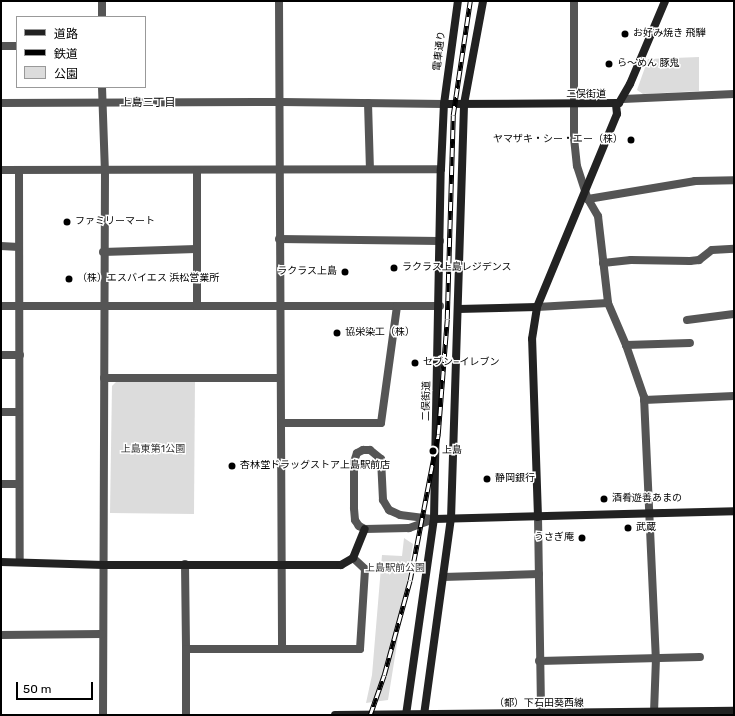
<!DOCTYPE html>
<meta charset="utf-8">
<style>
body{margin:0}
#map{position:relative;width:735px;height:716px;overflow:hidden;background:#fff;font-family:Rubik,"Noto Sans JP",sans-serif}
div>[style]{position:absolute}
.green>*{inset:0;background:#dcdcdc}
.street>*{height:8px;margin:-4px;padding:0 4px;transform-origin:4px;border-radius:4px;background:#555}
.secondary>*{height:8px;margin:-4px;padding:0 4px;transform-origin:4px;border-radius:4px;background:#222}
.rail>*{height:4.5px;margin-top:-2.25px;transform-origin:0;background:repeating-linear-gradient(90deg,#fff 0 9px,#000 0 18px);box-sizing:border-box;border-block:1px solid #000}
.dots>*{width:11px;height:11px;translate:-50% -50%;box-sizing:border-box;border:2px solid #fff;border-radius:50%}
span{translate:-50% -50%;white-space:nowrap;text-align:center;line-height:1.15;-webkit-text-stroke:3px #fff;paint-order:stroke}
.poi-label{font-size:10px;color:#000}
.left{translate:0 -50%;text-align:left}
.right{translate:-100% -50%;text-align:right}
.street-label{font-size:10px;color:#000}
.park-label{font-size:10px;color:#333}
.neighbourhood-label{font-size:11px;color:#000}
.frame{position:absolute;inset:0;border:2px solid #000;pointer-events:none}
.legend{position:absolute;left:16px;top:16px;width:130px;height:72px;box-sizing:border-box;background:#fff;border:1px solid #999;margin:0;padding:5px 7px;list-style:none;font-size:12px;color:#000}
.legend li{display:flex;align-items:center;gap:8px;height:20px}
.legend b{width:20px;border:1px solid #999}
.scale{position:absolute;left:16px;top:682px;width:77px;height:18px;box-sizing:border-box;border:2px solid #000;border-top:0;padding-left:5px;font-size:12px;line-height:14px;white-space:nowrap;color:#000;-webkit-text-stroke:3px #fff;paint-order:stroke}
</style>
<div id="map">
<div class="green">
<i style="clip-path:polygon(699px 57px,699px 91px,643px 94px,637px 90px,648px 59px)"></i>
<i style="clip-path:polygon(119px 379px,195px 380px,194px 514px,110px 513px,112px 386px)"></i>
<i style="clip-path:polygon(404px 538px,413px 544px,388px 700px,366px 703px,372px 675px,382px 555px,402px 556px)"></i>
</div>
<div class="street">
<i style="left:102px;top:1px;width:16px;rotate:90deg"></i>
<i style="left:279px;top:1px;width:648px;rotate:89.73deg"></i>
<i style="left:574px;top:1px;width:137px;rotate:90deg"></i>
<i style="left:574px;top:138px;width:28px;rotate:84deg"></i>
<i style="left:577px;top:166px;width:35px;rotate:72deg"></i>
<i style="left:588px;top:199px;width:20px;rotate:60deg"></i>
<i style="left:598px;top:216px;width:88px;rotate:83.4deg"></i>
<i style="left:608px;top:303px;width:46px;rotate:66.8deg"></i>
<i style="left:626px;top:345px;width:55px;rotate:70.9deg"></i>
<i style="left:644px;top:397px;width:261px;rotate:87.4deg"></i>
<i style="left:656px;top:658px;width:54px;rotate:92.1deg"></i>
<i style="left:1px;top:46px;width:16px"></i>
<i style="left:102px;top:87px;width:84px;rotate:88deg"></i>
<i style="left:105px;top:171px;width:544px;rotate:90.21deg"></i>
<i style="left:623px;top:99px;width:111px;rotate:-2.6deg"></i>
<i style="left:1px;top:103px;width:280px;rotate:-0.2deg"></i>
<i style="left:281px;top:102px;width:163px;rotate:0.7deg"></i>
<i style="left:368px;top:103px;width:66px;rotate:88.3deg"></i>
<i style="left:1px;top:170px;width:440px;rotate:-0.1deg"></i>
<i style="left:19px;top:170px;width:392px;rotate:89.9deg"></i>
<i style="left:588px;top:199px;width:109px;rotate:-9.5deg"></i>
<i style="left:695px;top:181px;width:39px;rotate:-1deg"></i>
<i style="left:279px;top:239px;width:161px;rotate:0.7deg"></i>
<i style="left:1px;top:246px;width:18px;rotate:3deg"></i>
<i style="left:103px;top:252px;width:93px;rotate:-1.8deg"></i>
<i style="left:603px;top:263px;width:28px;rotate:-6deg"></i>
<i style="left:631px;top:260px;width:59px;rotate:1deg"></i>
<i style="left:690px;top:261px;width:9px;rotate:-6deg"></i>
<i style="left:699px;top:260px;width:16px;rotate:-38deg"></i>
<i style="left:712px;top:250px;width:22px;rotate:-3deg"></i>
<i style="left:1px;top:306px;width:396px"></i>
<i style="left:197px;top:306px;width:135px;rotate:-90deg"></i>
<i style="left:537px;top:307px;width:71px;rotate:-3.2deg"></i>
<i style="left:687px;top:320px;width:47px;rotate:-7.3deg"></i>
<i style="left:626px;top:345px;width:64px;rotate:-1.8deg"></i>
<i style="left:1px;top:355px;width:19px"></i>
<i style="left:104px;top:378px;width:176px"></i>
<i style="left:644px;top:400px;width:90px;rotate:-2.5deg"></i>
<i style="left:1px;top:412px;width:18px"></i>
<i style="left:281px;top:423px;width:100px"></i>
<i style="left:381px;top:423px;width:118px;rotate:-82.2deg"></i>
<i style="left:397px;top:306px;width:43px"></i>
<i style="left:363px;top:450px;width:7px"></i>
<i style="left:370px;top:450px;width:14px;rotate:39deg"></i>
<i style="left:381px;top:459px;width:41px;rotate:87.2deg"></i>
<i style="left:383px;top:500px;width:12px;rotate:59deg"></i>
<i style="left:389px;top:510px;width:12px;rotate:24deg"></i>
<i style="left:400px;top:515px;width:34px;rotate:7deg"></i>
<i style="left:434px;top:519px;width:27px;rotate:160deg"></i>
<i style="left:409px;top:528px;width:44px;rotate:178.7deg"></i>
<i style="left:365px;top:529px;width:7px;rotate:-153deg"></i>
<i style="left:359px;top:526px;width:7px;rotate:-124deg"></i>
<i style="left:355px;top:520px;width:12px;rotate:-95deg"></i>
<i style="left:354px;top:508px;width:46px;rotate:-90deg"></i>
<i style="left:354px;top:462px;width:9px;rotate:-72deg"></i>
<i style="left:357px;top:453px;width:7px;rotate:-27deg"></i>
<i style="left:1px;top:484px;width:18px"></i>
<i style="left:538px;top:517px;width:197px;rotate:89.1deg"></i>
<i style="left:185px;top:564px;width:85px;rotate:89.3deg"></i>
<i style="left:186px;top:649px;width:174px"></i>
<i style="left:360px;top:649px;width:80px;rotate:-86.4deg"></i>
<i style="left:365px;top:569px;width:16px;rotate:-137deg"></i>
<i style="left:443px;top:577px;width:96px;rotate:-1.8deg"></i>
<i style="left:1px;top:635px;width:101px;rotate:-0.6deg"></i>
<i style="left:539px;top:661px;width:161px;rotate:-1.4deg"></i>
<i style="left:186px;top:715px;width:66px;rotate:-90deg"></i>
</div>
<div class="secondary">
<i style="left:444px;top:104px;width:175px;rotate:-0.3deg"></i>
<i style="left:619px;top:103px;width:22px;rotate:-60deg"></i>
<i style="left:630px;top:84px;width:90px;rotate:-67.1deg"></i>
<i style="left:458px;top:309px;width:79px;rotate:-1.5deg"></i>
<i style="left:538px;top:517px;width:178px;rotate:-91.9deg"></i>
<i style="left:532px;top:339px;width:32px;rotate:-81deg"></i>
<i style="left:537px;top:307px;width:209px;rotate:-67.5deg"></i>
<i style="left:617px;top:114px;width:10px;rotate:-96deg"></i>
<i style="left:434px;top:519px;width:300px;rotate:-1.5deg"></i>
<i style="left:1px;top:562px;width:103px;rotate:1.7deg"></i>
<i style="left:104px;top:565px;width:237px"></i>
<i style="left:341px;top:565px;width:14px;rotate:-30deg"></i>
<i style="left:353px;top:558px;width:31px;rotate:-68deg"></i>
<i style="left:335px;top:715px;width:399px;rotate:-0.6deg"></i>
<i style="left:406px;top:715px;width:198px;rotate:-81.9deg"></i>
<i style="left:434px;top:519px;width:350px;rotate:-88.9deg"></i>
<i style="left:441px;top:169px;width:65px;rotate:-87.4deg"></i>
<i style="left:444px;top:104px;width:104px;rotate:-82.3deg"></i>
<i style="left:424px;top:715px;width:198px;rotate:-82.2deg"></i>
<i style="left:451px;top:519px;width:415px;rotate:-88.2deg"></i>
<i style="left:464px;top:104px;width:105px;rotate:-79.5deg"></i>
</div>
<div class="rail">
<i style="left:370px;top:715px;width:42px;rotate:-70.7deg"></i>
<i style="left:384px;top:675px;width:98px;rotate:-74.7deg"></i>
<i style="left:410px;top:580px;width:149px;rotate:-79.1deg"></i>
<i style="left:438px;top:434px;width:115px;rotate:-85.5deg"></i>
<i style="left:447px;top:319px;width:204px;rotate:-88.3deg"></i>
<i style="left:453px;top:115px;width:115px;rotate:-81.5deg"></i>
</div>
<div class="dots">
<i style="left:625px;top:34px;background:#000"></i>
<i style="left:609px;top:64px;background:#000"></i>
<i style="left:631px;top:140px;background:#000"></i>
<i style="left:67px;top:222px;background:#000"></i>
<i style="left:394px;top:268px;background:#000"></i>
<i style="left:345px;top:272px;background:#000"></i>
<i style="left:69px;top:279px;background:#000"></i>
<i style="left:337px;top:333px;background:#000"></i>
<i style="left:415px;top:363px;background:#000"></i>
<i style="left:433px;top:451px;background:#000"></i>
<i style="left:232px;top:466px;background:#000"></i>
<i style="left:487px;top:479px;background:#000"></i>
<i style="left:604px;top:499px;background:#000"></i>
<i style="left:628px;top:528px;background:#000"></i>
<i style="left:582px;top:538px;background:#000"></i>
</div>
<div class="poi-label">
<span class="left" style="left:633px;top:34px">お好み焼き 飛騨</span>
<span class="left" style="left:617px;top:64px">ら～めん 豚鬼</span>
<span class="right" style="left:623px;top:140px">ヤマザキ・シー・エー（株）</span>
<span class="left" style="left:75px;top:222px">ファミリーマート</span>
<span class="left" style="left:402px;top:268px">ラクラス上島レジデンス</span>
<span class="right" style="left:337px;top:272px">ラクラス上島</span>
<span class="left" style="left:77px;top:279px">（株）エスバイエス 浜松営業所</span>
<span class="left" style="left:345px;top:333px">協栄染工（株）</span>
<span class="left" style="left:423px;top:363px">セブン−イレブン</span>
<span class="left" style="left:442px;top:451px">上島</span>
<span class="left" style="left:240px;top:466px">杏林堂ドラッグストア上島駅前店</span>
<span class="left" style="left:495px;top:479px">静岡銀行</span>
<span class="left" style="left:612px;top:499px">酒肴遊善あまの</span>
<span class="left" style="left:636px;top:528px">武蔵</span>
<span class="right" style="left:574px;top:538px">うさぎ庵</span>
</div>
<div class="street-label">
<span style="left:440px;top:51px;rotate:-83deg">電車通り</span>
<span style="left:586px;top:95px">二俣街道</span>
<span style="left:427px;top:401px;rotate:-89deg">二俣街道</span>
<span style="left:539px;top:704px">（都）下石田葵西線</span>
</div>
<div class="park-label">
<span style="left:153px;top:450px">上島東第1公園</span>
<span style="left:395px;top:569px">上島駅前公園</span>
</div>
<div class="neighbourhood-label">
<span style="left:148px;top:103px">上島三丁目</span>
</div>
<div class="frame"></div>
<ul class="legend">
<li><b style="height:5px;background:#222"></b>道路</li>
<li><b style="height:5px;background:#000"></b>鉄道</li>
<li><b style="height:11px;background:#dcdcdc"></b>公園</li>
</ul>
<div class="scale">50 m</div>
</div>
